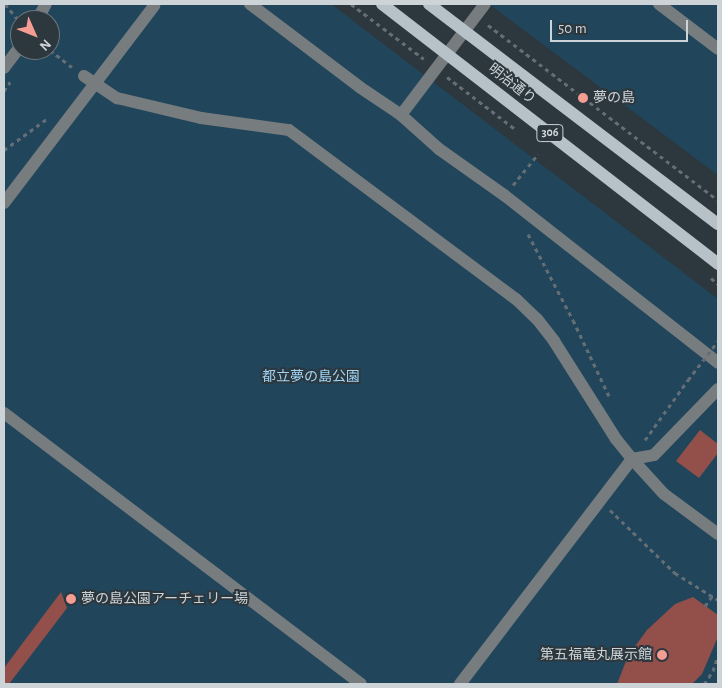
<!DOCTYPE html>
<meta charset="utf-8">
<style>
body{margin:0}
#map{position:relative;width:722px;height:688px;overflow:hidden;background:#2d373e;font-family:"Alegreya Sans","Noto Sans JP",sans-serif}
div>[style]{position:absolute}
.green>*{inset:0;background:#21465c}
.building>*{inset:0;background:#934f49}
.path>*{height:3px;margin-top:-1.5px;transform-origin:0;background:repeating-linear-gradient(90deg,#656e74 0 4px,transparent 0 8px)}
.minor>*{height:12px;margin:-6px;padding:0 6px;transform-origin:6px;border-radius:6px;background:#777c7f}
.major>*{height:12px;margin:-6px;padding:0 6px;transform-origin:6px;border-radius:6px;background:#b7c1c8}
.path-bridge>*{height:3px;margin-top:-1.5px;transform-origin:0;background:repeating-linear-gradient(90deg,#656e74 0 4px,transparent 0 8px)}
.dots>*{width:14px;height:14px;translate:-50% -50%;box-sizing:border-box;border:2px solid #2d373e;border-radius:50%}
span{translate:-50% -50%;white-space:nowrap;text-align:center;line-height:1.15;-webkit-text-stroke:4px #2d373e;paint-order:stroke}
.shield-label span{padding:1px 4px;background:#2d373e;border:1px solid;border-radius:4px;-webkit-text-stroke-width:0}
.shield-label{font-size:12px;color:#cdd4d8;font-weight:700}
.street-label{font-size:14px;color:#cdd4d8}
.poi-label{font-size:14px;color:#cdd4d8}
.left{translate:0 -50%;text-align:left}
.right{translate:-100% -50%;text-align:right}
.park-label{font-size:14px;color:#9fd4f6}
.frame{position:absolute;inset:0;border:5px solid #cdd4d8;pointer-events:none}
.north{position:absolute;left:10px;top:10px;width:50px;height:50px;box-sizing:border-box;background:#2d373e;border:1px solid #6d767c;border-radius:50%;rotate:134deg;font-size:14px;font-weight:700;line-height:20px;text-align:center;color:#cdd4d8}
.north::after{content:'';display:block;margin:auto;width:18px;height:22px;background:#f59c93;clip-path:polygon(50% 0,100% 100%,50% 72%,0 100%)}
.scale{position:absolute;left:550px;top:20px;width:138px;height:22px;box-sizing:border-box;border:2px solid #cdd4d8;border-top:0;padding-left:6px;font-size:15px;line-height:18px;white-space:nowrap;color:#cdd4d8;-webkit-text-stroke:4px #2d373e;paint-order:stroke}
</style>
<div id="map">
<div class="green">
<i style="clip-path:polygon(evenodd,4px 4px,331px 4px,718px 299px,718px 684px,4px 684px,4px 4px,20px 20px,50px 20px,50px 50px,20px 50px,20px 20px)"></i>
<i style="clip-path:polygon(489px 4px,718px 4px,718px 175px)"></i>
</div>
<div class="building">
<i style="clip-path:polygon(700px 430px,718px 444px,718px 453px,699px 478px,676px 461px)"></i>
<i style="clip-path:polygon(61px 592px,67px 608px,9px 684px,4px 684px,4px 668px)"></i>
<i style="clip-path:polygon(693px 597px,718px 615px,717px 639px,702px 674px,692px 684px,617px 684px,628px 656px,647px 630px,675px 604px)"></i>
</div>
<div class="path">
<i style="left:5px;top:4px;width:23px;rotate:50deg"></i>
<i style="left:351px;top:4px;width:91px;rotate:37deg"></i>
<i style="left:488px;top:25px;width:289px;rotate:37.3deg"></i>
<i style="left:50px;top:50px;width:29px;rotate:38deg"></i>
<i style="left:447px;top:77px;width:86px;rotate:37.4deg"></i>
<i style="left:4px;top:91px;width:11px;rotate:-56deg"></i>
<i style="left:4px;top:150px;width:54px;rotate:-36deg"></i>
<i style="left:513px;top:185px;width:40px;rotate:-51deg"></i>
<i style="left:528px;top:234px;width:97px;rotate:62.4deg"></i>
<i style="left:573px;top:320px;width:84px;rotate:64.7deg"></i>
<i style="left:711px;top:278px;width:9px;rotate:41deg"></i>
<i style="left:645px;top:440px;width:74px;rotate:-54.4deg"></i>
<i style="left:610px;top:510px;width:91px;rotate:44.1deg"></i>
<i style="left:675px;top:573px;width:51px;rotate:32.1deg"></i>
<i style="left:705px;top:606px;width:14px;rotate:-54deg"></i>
<i style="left:704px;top:684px;width:16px;rotate:-55deg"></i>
<i style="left:713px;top:671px;width:16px;rotate:-72deg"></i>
</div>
<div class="minor">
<i style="left:250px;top:4px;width:139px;rotate:37.1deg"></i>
<i style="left:361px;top:88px;width:48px;rotate:34deg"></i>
<i style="left:401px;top:115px;width:51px;rotate:41.8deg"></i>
<i style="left:439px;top:149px;width:80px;rotate:35.3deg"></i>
<i style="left:504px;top:195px;width:272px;rotate:38.1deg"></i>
<i style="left:659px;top:4px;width:74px;rotate:37.3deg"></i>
<i style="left:37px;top:20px;width:18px;rotate:-61deg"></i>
<i style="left:4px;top:68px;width:26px;rotate:-53deg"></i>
<i style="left:84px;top:76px;width:40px;rotate:34deg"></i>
<i style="left:117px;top:98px;width:86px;rotate:13.4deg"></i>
<i style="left:201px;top:118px;width:89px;rotate:7.8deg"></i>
<i style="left:289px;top:130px;width:283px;rotate:36.7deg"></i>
<i style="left:516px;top:299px;width:29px;rotate:44deg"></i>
<i style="left:537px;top:319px;width:28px;rotate:52deg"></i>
<i style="left:554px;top:341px;width:116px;rotate:57.7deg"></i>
<i style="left:616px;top:439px;width:26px;rotate:51deg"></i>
<i style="left:632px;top:459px;width:47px;rotate:47.6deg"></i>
<i style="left:664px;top:494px;width:67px;rotate:36.5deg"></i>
<i style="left:401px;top:115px;width:139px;rotate:-52.9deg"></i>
<i style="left:4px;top:203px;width:248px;rotate:-52.7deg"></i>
<i style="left:4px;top:413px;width:448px;rotate:37.2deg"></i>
<i style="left:460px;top:684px;width:283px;rotate:-52.6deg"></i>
<i style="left:632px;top:459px;width:22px;rotate:-10deg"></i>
<i style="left:654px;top:455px;width:92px;rotate:-45.9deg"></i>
</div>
<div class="major">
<i style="left:382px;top:4px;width:425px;rotate:37.7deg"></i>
<i style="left:429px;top:4px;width:363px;rotate:37.3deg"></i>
</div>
<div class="path-bridge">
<i style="left:688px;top:380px;width:49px;rotate:-52.4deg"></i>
</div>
<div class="dots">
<i style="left:583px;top:98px;background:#f59c93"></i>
<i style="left:71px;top:599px;background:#f59c93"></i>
<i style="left:662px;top:655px;background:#f59c93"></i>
</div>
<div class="shield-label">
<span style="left:550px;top:133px">306</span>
</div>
<div class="street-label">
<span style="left:512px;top:84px;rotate:38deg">明治通り</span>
</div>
<div class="poi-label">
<span class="left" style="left:593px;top:98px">夢の島</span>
<span class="left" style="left:81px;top:599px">夢の島公園アーチェリー場</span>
<span class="right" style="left:652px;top:655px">第五福竜丸展示館</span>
</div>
<div class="park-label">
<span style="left:311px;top:377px">都立夢の島公園</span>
</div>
<div class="frame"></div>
<div class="north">N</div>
<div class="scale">50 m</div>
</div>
